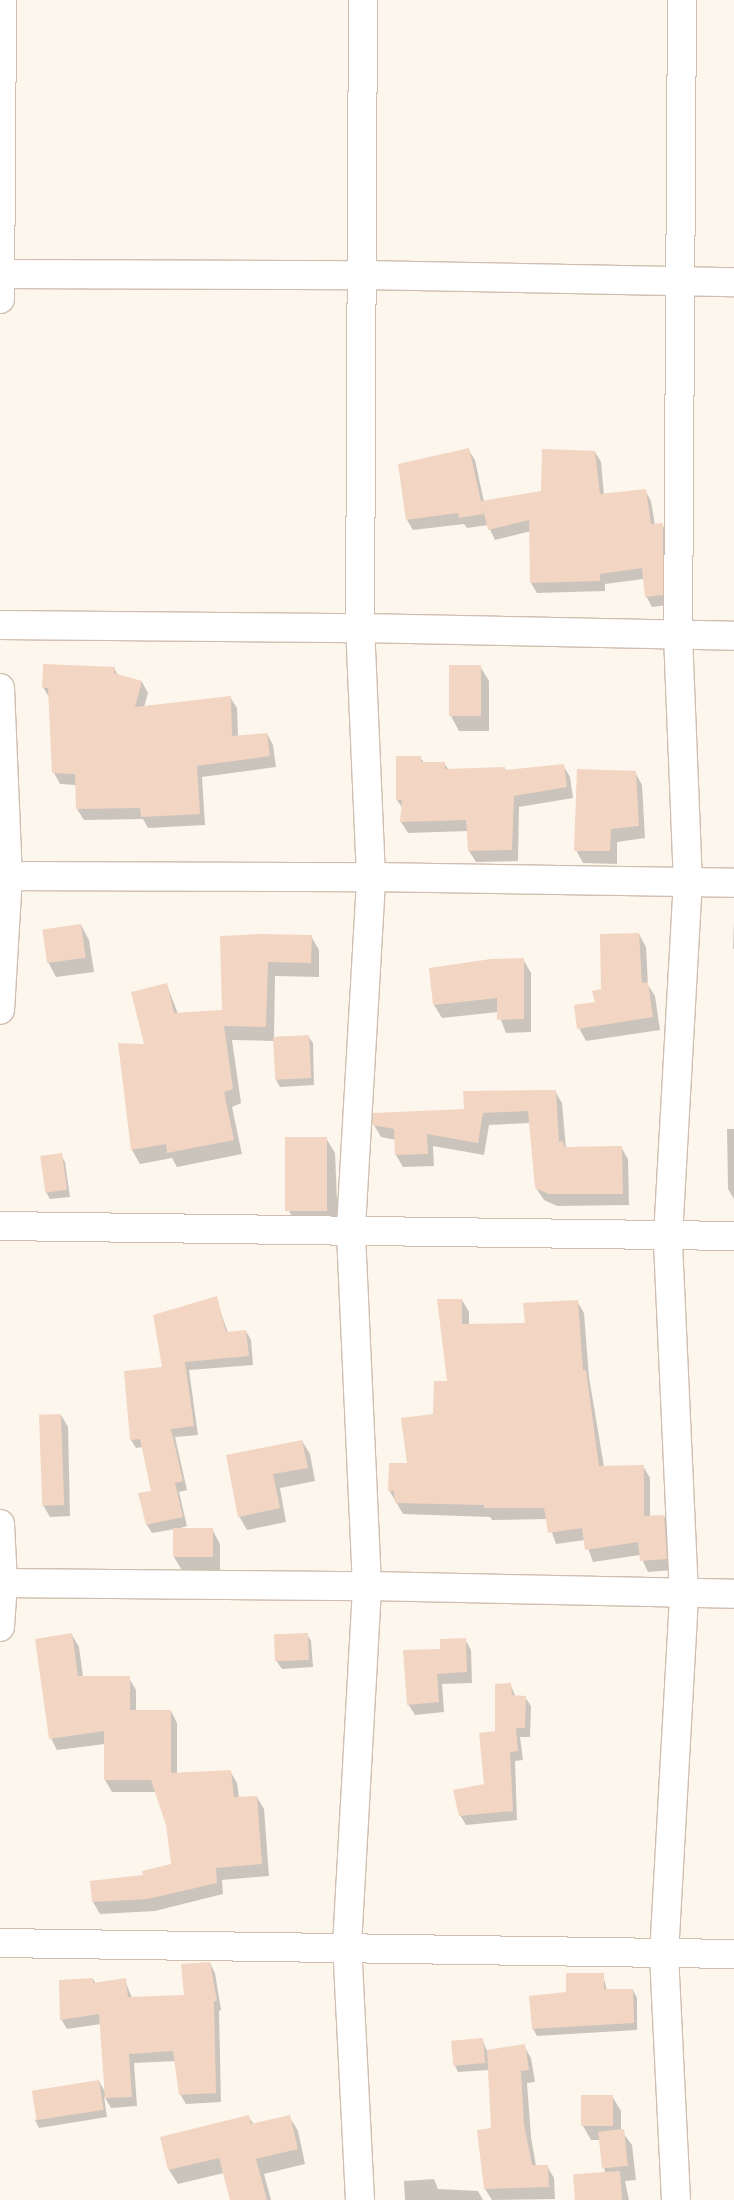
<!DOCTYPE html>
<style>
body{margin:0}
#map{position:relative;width:734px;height:2200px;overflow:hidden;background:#fdf6ec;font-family:Quicksand,sans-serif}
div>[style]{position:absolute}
.shadow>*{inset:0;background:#0003}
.building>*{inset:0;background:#f3d5c3;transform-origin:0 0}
.roads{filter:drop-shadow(1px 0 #d1beb0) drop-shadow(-1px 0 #d1beb0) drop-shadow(0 1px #d1beb0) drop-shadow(0 -1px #d1beb0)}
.minor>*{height:28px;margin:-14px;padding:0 14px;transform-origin:14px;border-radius:14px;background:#fff}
span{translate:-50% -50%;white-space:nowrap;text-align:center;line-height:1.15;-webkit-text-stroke:5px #fffaf3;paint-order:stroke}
</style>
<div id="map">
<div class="shadow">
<i style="clip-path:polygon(468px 449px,475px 460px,484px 502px,542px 492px,595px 452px,601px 462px,604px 495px,645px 490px,651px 501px,655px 525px,662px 524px,668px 535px,668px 605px,652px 607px,646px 596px,644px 579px,605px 584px,605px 591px,537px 593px,531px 583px,531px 531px,495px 540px,488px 525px,467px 528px,464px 524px,413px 530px,407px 520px)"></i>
<i style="clip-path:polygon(451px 666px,480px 666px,489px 681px,489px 731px,459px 731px,451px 716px)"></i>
<i style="clip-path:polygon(114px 668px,118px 675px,142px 682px,148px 693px,144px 707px,230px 697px,237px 708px,238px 737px,267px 734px,273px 745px,276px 767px,202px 777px,205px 825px,148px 828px,143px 819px,84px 820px,77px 809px,76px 785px,60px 784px,54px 773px,50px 699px,43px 687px)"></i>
<i style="clip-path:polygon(420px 757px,424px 763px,445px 764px,449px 771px,505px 768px,506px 771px,563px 765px,570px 777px,573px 798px,519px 807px,518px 861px,476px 862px,469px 851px,468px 831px,408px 833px,401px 822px,403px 809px,397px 800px)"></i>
<i style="clip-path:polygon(635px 772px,642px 785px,645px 838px,617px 842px,617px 864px,583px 863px,576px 850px)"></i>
<i style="clip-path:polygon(734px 921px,734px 950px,733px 948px)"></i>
<i style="clip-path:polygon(81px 925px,89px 940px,94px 972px,56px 977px,48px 962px)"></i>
<i style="clip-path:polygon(639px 934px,646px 947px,648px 985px,655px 996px,660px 1030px,586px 1041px,579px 1028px)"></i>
<i style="clip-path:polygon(311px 936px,319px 950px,319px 977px,275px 976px,274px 1037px,308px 1036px,313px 1043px,314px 1085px,280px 1087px,276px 1080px,275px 1041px,232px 1040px,241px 1103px,232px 1107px,242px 1154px,177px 1167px,172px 1158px,140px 1164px,132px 1150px,120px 1044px,145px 1046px,167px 985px,178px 1014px,223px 1011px,221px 937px)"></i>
<i style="clip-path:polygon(523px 959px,531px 973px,531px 1032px,506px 1033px,498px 1012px,442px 1018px,434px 1005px)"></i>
<i style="clip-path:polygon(555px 1091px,562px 1103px,566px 1149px,621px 1147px,628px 1159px,629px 1205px,557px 1206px,544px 1200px,536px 1188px,531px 1123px,489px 1125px,484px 1155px,433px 1146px,434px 1166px,403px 1167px,396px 1155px,396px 1140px,381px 1137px,374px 1125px,465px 1111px)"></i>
<i style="clip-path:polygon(727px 1129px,734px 1129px,734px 1199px,728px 1189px)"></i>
<i style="clip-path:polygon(326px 1138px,335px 1153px,338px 1223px,297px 1225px,289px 1211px)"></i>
<i style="clip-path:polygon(61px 1155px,65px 1162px,70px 1197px,50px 1199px,46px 1192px)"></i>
<i style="clip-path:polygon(216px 1298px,228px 1333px,246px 1331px,251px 1340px,253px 1365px,189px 1370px,198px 1435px,175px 1437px,187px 1490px,179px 1492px,187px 1526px,177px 1529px,212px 1529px,220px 1544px,220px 1572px,183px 1572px,174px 1557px,175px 1529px,152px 1533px,147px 1525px,140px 1494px,152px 1492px,143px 1447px,136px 1448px,131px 1440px,163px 1368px)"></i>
<i style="clip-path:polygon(462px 1300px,469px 1312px,469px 1325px,527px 1324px,577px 1301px,584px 1313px,589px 1377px,604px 1467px,643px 1466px,650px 1478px,650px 1517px,664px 1516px,671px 1528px,673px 1570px,648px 1572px,640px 1555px,593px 1562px,585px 1540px,556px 1544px,547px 1519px,492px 1520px,490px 1517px,403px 1514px,389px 1490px,409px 1465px,448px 1383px)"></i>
<i style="clip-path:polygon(61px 1415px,68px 1427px,70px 1516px,50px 1517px,43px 1505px)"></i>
<i style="clip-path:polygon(302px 1441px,310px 1454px,315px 1481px,280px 1488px,286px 1522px,247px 1530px,239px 1516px,227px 1456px)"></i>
<i style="clip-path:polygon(307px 1634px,311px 1641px,313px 1667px,282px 1669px,277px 1662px,276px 1636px)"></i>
<i style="clip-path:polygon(72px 1635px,79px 1647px,83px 1677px,129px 1678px,136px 1690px,136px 1711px,171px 1711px,177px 1723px,177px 1774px,230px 1771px,237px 1783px,239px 1798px,257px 1797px,264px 1809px,269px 1876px,222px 1880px,223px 1894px,155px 1911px,100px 1914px,93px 1902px,173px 1865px,167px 1825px,156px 1792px,112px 1792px,105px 1780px,105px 1744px,57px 1750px,51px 1738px)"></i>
<i style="clip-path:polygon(465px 1639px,471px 1650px,472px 1683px,442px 1684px,444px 1712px,415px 1715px,408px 1704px,442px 1650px)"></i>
<i style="clip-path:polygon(510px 1684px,516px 1697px,525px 1697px,531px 1706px,530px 1737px,520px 1737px,523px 1760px,515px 1761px,517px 1820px,466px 1825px,460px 1815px,485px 1785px)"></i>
<i style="clip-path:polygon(210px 1963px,215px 1973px,221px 2010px,219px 2011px,221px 2102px,186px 2104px,180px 2094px,176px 2061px,134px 2063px,137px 2106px,111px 2108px,104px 2096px,107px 2117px,39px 2128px,35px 2120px,99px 2081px,105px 2092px,101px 2024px,67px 2029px,61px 2019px,93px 1979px,96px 1984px,125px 1980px,132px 1998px,185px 1996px)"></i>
<i style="clip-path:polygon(603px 1975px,607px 1991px,633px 1990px,637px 1998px,637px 2030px,537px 2036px,533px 2029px,567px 1993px)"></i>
<i style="clip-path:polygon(482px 2039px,487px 2051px,524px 2046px,531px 2058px,535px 2082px,527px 2083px,531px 2137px,536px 2166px,547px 2166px,554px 2178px,555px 2199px,492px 2200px,485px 2189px,492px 2130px,489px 2070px,458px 2072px,454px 2064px)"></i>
<i style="clip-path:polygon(612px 2096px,621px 2111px,621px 2130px,632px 2145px,636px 2180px,625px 2181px,629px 2200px,576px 2200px,605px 2173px,600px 2140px,591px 2140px,583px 2126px)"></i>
<i style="clip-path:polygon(289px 2116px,298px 2131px,305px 2164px,264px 2174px,271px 2200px,232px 2200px,224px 2173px,178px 2184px,169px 2170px,249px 2117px,254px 2125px)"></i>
<i style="clip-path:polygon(434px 2179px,438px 2189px,478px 2191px,483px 2200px,405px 2200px,404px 2181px)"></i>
</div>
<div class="building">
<i style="clip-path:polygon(469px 448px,484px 514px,459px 518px,458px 513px,406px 520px,398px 464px)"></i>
<i style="clip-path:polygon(542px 449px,595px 451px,600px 494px,646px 489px,651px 524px,663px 523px,663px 595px,645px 597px,642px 568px,600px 574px,600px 581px,530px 583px,529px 520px,488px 530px,481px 501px,541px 491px)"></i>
<i style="clip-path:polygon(43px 664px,115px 667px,114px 673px,142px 681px,135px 707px,231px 696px,232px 736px,267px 733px,270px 756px,197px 766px,200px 814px,141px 817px,140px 808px,76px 809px,75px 774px,52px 773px,48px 688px,42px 688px)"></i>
<i style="left:449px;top:665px;width:32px;height:51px"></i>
<i style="clip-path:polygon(396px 756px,421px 756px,421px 762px,445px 762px,445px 769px,505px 767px,505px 770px,564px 764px,567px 787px,514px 796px,512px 850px,468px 851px,466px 820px,400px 822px,402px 800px,396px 800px)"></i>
<i style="clip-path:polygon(577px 769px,636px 771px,639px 826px,611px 829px,610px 851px,574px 851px)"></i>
<i style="left:81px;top:924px;width:34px;height:39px;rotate:82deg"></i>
<i style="clip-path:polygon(639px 933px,642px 983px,648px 982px,653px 1017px,577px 1029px,574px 1005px,595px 1002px,592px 991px,601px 989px,600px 934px)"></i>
<i style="clip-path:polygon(260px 934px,312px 935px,311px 963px,268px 962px,266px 1027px,224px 1026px,233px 1089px,224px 1092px,234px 1140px,167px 1153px,166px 1144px,131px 1150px,118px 1043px,144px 1044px,131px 992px,167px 983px,174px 1013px,222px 1010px,220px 936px)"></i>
<i style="clip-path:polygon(524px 958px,524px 1019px,497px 1020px,497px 998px,433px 1005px,429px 968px,491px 959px)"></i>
<i style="left:309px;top:1035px;width:43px;height:36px;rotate:87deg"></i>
<i style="clip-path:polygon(556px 1090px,559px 1142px,563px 1141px,564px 1147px,622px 1146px,623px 1194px,549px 1194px,535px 1188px,528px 1111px,483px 1113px,478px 1143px,427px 1134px,428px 1154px,395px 1155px,394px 1129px,372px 1125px,373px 1113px,464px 1109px,463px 1091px)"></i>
<i style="left:285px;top:1137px;width:42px;height:74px"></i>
<i style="left:62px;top:1153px;width:37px;height:22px;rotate:82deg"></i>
<i style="clip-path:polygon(217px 1296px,226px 1332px,246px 1330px,249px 1356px,185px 1362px,194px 1426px,171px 1429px,183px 1481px,175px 1483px,183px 1517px,146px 1525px,138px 1493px,151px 1491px,140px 1439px,130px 1440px,124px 1371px,162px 1367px,153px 1315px)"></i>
<i style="clip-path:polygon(437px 1299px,462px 1299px,462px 1324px,525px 1323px,523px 1303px,578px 1300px,583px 1370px,586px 1370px,599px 1466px,644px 1465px,644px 1516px,664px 1515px,667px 1559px,640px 1561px,638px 1542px,585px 1550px,582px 1528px,548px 1533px,544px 1508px,484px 1508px,484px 1505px,395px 1503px,394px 1491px,388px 1491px,389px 1463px,407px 1463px,401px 1418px,433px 1414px,434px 1381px,447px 1381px)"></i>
<i style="left:61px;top:1414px;width:91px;height:22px;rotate:88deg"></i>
<i style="clip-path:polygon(302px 1440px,308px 1468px,273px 1474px,280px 1508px,238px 1517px,226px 1455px)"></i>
<i style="left:173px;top:1528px;width:40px;height:29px"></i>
<i style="clip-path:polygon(72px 1633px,78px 1676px,130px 1676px,130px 1710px,171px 1710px,171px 1773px,231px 1770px,234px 1797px,257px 1796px,262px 1864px,216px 1868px,217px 1883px,148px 1899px,92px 1902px,90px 1881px,143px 1875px,142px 1871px,171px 1864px,166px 1825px,151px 1780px,104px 1780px,104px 1731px,49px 1739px,35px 1639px)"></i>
<i style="left:308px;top:1633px;width:27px;height:34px;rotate:88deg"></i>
<i style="clip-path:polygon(466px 1638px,467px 1672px,437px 1674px,439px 1702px,407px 1705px,403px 1650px,440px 1649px,440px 1639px)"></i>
<i style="clip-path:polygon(511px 1683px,512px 1695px,526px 1696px,525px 1728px,516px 1728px,518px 1751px,510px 1752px,513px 1811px,459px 1816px,453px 1790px,484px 1784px,479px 1733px,495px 1731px,495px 1684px)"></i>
<i style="clip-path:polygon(210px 1962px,217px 2001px,214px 2001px,216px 2093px,179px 2095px,173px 2051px,129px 2054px,132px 2097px,105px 2098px,99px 2014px,60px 2020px,59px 1980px,93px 1978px,93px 1983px,126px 1978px,128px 1997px,184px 1995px,181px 1964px)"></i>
<i style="clip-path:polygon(566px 1973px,604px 1973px,604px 1989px,633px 1989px,634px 2023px,532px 2029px,529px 1996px,566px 1992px)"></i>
<i style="left:483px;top:2038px;width:25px;height:32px;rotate:85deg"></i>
<i style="clip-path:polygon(525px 2044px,529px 2070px,521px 2071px,524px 2124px,532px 2165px,548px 2165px,549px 2187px,484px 2189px,477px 2130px,491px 2128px,487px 2050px)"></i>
<i style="left:99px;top:2080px;width:30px;height:68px;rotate:81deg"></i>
<i style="left:581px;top:2095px;width:32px;height:31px"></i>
<i style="clip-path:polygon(249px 2115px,251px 2124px,290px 2115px,298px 2149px,256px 2159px,267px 2200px,230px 2200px,219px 2158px,168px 2170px,160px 2137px)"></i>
<i style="left:624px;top:2129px;width:37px;height:26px;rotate:84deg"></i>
<i style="left:620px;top:2171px;width:29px;height:47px;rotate:86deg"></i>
</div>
<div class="roads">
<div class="minor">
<i style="left:0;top:274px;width:362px;rotate:0.2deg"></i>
<i style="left:362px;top:275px;width:372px;rotate:1.1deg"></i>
<i style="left:0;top:299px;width:299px;rotate:-89.6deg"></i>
<i style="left:0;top:625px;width:360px;rotate:0.5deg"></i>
<i style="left:360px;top:628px;width:374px;rotate:1.2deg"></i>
<i style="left:0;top:688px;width:188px;rotate:87.6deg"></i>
<i style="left:8px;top:876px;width:134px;rotate:93.4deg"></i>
<i style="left:0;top:876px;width:371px;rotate:0.2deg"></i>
<i style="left:371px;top:877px;width:363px;rotate:0.9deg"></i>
<i style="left:0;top:1226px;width:734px;rotate:0.78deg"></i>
<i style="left:0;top:1524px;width:59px;rotate:87.1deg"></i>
<i style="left:3px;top:1583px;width:44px;rotate:93.9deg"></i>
<i style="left:0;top:1583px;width:367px;rotate:0.5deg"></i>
<i style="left:367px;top:1586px;width:367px;rotate:1.2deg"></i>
<i style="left:0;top:1943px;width:734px;rotate:0.86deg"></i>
<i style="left:360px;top:2200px;width:254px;rotate:-92.9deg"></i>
<i style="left:347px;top:1946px;width:361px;rotate:-86.8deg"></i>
<i style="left:367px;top:1586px;width:358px;rotate:-92.6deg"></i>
<i style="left:351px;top:1228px;width:352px;rotate:-86.7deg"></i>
<i style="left:371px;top:877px;width:249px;rotate:-92.5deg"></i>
<i style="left:360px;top:628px;width:628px;rotate:-89.73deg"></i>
<i style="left:676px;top:2200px;width:245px;rotate:-92.8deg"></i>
<i style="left:664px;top:1955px;width:361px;rotate:-86.8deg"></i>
<i style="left:684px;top:1595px;width:358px;rotate:-92.6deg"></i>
<i style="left:668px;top:1237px;width:354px;rotate:-86.8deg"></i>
<i style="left:688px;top:884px;width:247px;rotate:-92.3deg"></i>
<i style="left:678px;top:637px;width:637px;rotate:-89.64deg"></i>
</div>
</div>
</div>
